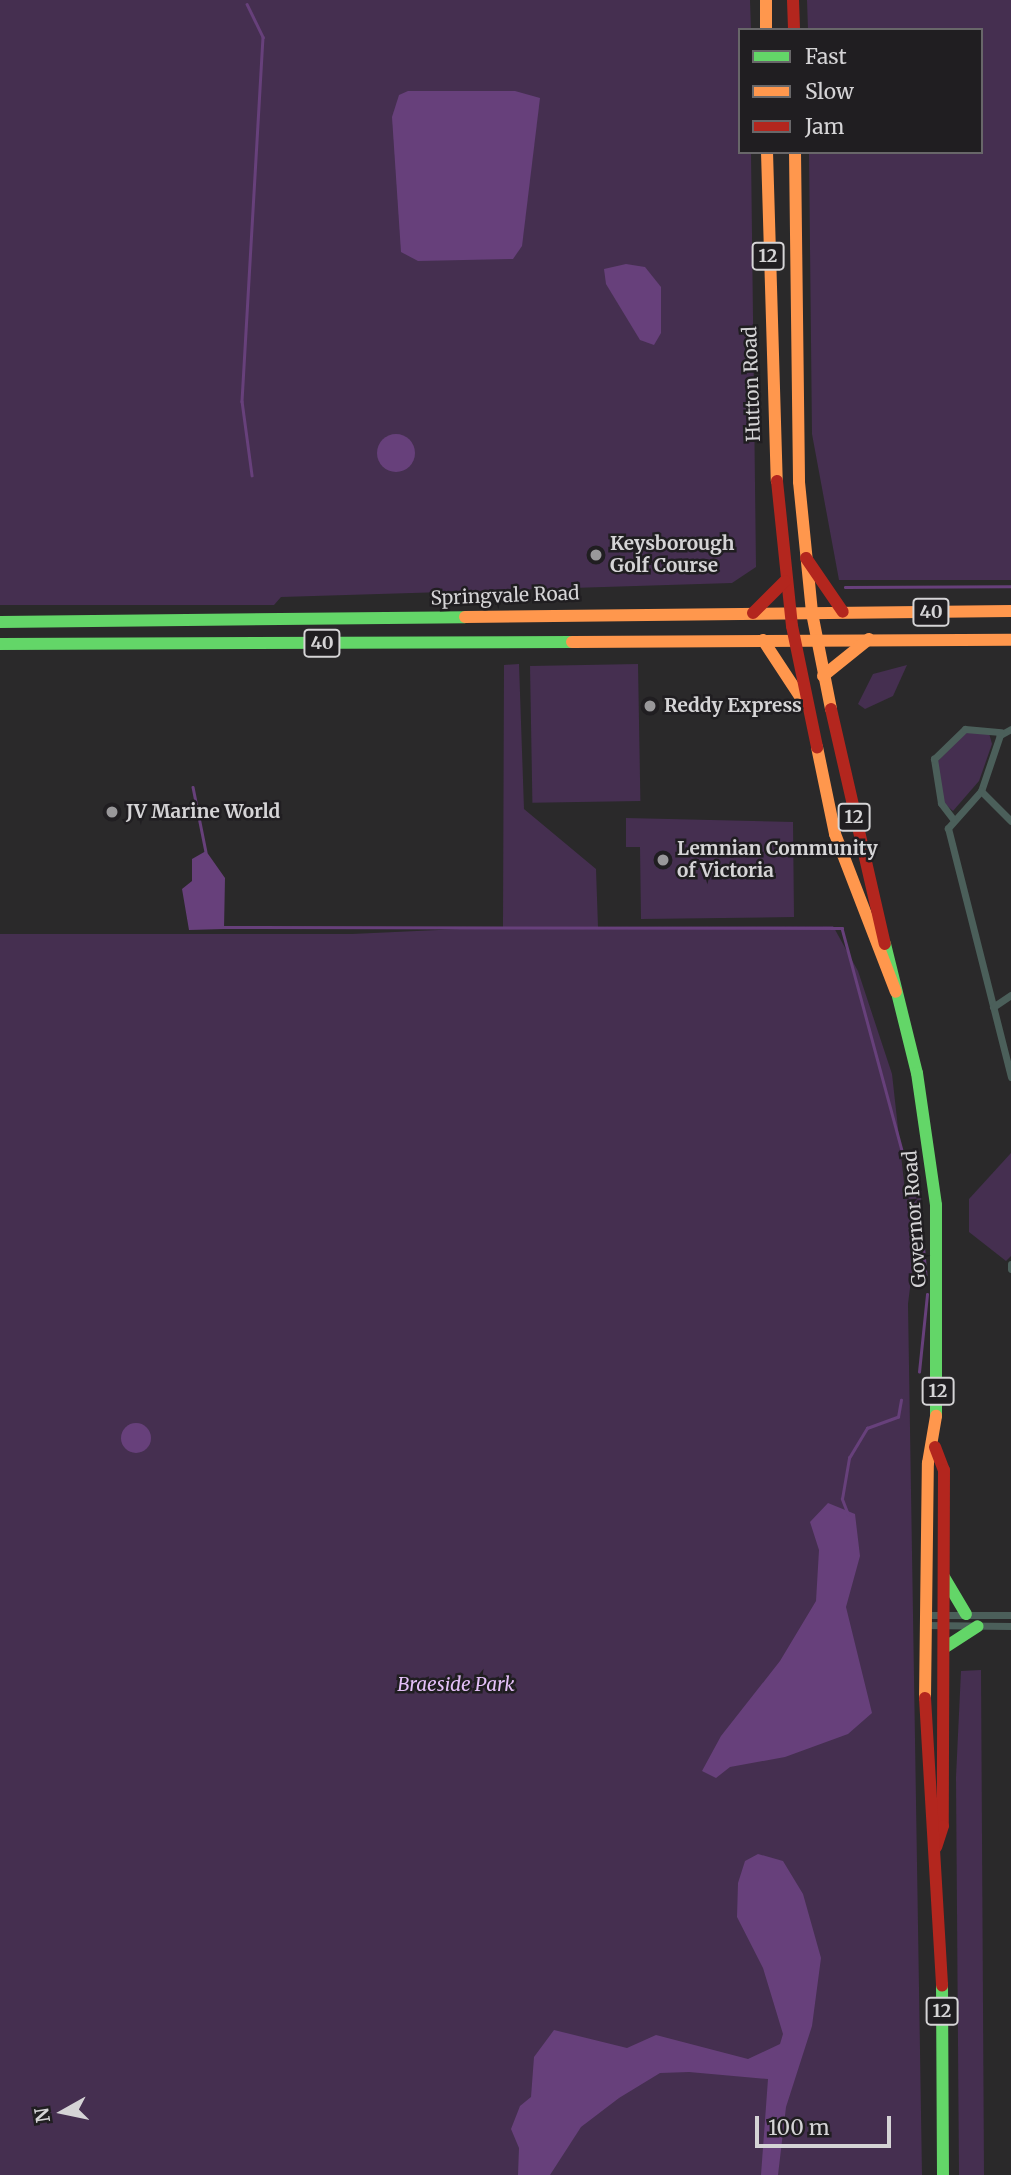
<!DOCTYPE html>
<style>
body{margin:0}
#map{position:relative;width:1011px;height:2175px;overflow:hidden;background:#2a292a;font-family:Merriweather,serif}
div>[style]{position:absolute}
.green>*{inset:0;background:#452f50;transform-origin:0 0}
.water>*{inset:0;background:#67407b}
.round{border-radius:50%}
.stream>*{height:2.5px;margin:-1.25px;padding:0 1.25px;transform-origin:1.25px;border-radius:1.25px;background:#67407b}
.street>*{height:7px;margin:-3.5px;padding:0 3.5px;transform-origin:3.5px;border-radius:3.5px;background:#4b5f5a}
.fast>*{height:12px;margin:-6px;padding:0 6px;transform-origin:6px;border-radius:6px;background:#63d668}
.slow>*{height:12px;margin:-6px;padding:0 6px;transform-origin:6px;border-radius:6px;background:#ff974d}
.jam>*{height:12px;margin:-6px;padding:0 6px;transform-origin:6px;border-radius:6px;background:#b3261e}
.dots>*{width:19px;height:19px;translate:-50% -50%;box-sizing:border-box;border:4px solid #201e21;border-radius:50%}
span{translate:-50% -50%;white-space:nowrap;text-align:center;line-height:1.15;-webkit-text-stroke:5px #201e21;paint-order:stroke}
.shield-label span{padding:2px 5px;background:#201e21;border:2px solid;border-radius:5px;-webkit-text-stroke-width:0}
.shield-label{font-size:18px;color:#d5d4d6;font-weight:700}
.street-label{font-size:19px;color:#d5d4d6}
.poi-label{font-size:19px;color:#d5d4d6;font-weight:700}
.left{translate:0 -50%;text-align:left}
.park-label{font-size:19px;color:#e3bff7;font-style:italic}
.legend{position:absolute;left:738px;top:28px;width:245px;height:126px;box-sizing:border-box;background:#201e21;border:2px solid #686769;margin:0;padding:9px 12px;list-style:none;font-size:21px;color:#d5d4d6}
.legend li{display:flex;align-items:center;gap:14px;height:35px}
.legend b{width:35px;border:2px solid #686769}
.north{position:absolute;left:28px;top:2077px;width:70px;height:70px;-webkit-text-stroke:5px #201e21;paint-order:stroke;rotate:261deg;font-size:19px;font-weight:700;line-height:28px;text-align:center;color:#d5d4d6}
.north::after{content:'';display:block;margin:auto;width:24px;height:32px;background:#d5d4d6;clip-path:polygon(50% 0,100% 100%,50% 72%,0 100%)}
.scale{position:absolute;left:755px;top:2116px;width:136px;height:32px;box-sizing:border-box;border:4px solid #d5d4d6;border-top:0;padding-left:9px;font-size:21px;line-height:24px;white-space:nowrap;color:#d5d4d6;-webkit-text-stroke:5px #201e21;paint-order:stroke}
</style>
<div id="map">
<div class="green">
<i style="clip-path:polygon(0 0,750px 0,751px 30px,740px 30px,740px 152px,751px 152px,756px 567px,732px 583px,281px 597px,274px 605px,0 605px)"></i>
<i style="clip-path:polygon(807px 0,1011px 0,1011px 580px,839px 580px,812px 434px,809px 152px,981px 152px,981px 30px,808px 30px)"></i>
<i style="clip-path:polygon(519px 664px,524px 809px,596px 869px,598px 927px,833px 926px,858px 971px,892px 1074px,905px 1191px,922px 1191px,908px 1304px,922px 2175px,0 2175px,0 934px,352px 934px,503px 927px,504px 665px)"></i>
<i style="left:638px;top:664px;width:137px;height:108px;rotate:89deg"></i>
<i style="clip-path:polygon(907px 665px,893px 696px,865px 709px,858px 704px,873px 674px)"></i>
<i style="clip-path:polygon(965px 733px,989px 733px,992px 744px,979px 781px,953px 811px,944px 803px,936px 763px)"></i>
<i style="clip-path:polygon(626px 818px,793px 822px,794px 917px,641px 919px,640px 847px,626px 847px)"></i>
<i style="clip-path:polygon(1011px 1153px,1011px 1256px,1006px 1261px,969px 1232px,969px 1199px)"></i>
<i style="clip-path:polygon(981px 1670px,984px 2175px,959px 2175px,956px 1777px,961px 1671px)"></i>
</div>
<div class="water">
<i style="clip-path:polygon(408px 91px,515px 91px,540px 98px,522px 246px,513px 259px,418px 261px,401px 252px,392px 117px,399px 95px)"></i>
<i style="clip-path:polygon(626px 264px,645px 267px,661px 287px,661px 333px,654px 345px,640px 340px,606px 284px,604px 269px)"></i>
<i class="round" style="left:377px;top:434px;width:38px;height:38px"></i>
<i style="clip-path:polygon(206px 851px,225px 878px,224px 929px,189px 930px,182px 889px,192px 881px,192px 859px)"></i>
<i class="round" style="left:121px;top:1423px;width:30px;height:30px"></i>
<i style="clip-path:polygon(828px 1503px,855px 1514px,860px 1556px,846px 1607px,872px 1713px,848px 1734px,785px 1757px,730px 1767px,716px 1778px,702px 1771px,721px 1736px,780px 1661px,816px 1601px,819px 1550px,810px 1522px)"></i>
<i style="clip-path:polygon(758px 1854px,783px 1861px,803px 1894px,821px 1958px,812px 2026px,786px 2107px,778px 2175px,761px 2175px,768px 2079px,689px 2072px,660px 2073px,619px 2098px,581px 2127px,550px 2175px,518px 2175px,519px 2148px,511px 2129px,520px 2106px,531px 2097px,534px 2057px,554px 2030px,627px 2048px,656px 2035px,748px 2059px,780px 2044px,783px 2034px,763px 1968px,737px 1917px,738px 1883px,745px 1861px)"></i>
</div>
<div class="stream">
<i style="left:247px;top:4px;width:37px;rotate:64deg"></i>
<i style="left:263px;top:37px;width:365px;rotate:93.3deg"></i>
<i style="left:242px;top:401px;width:75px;rotate:82.3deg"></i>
<i style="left:845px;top:587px;width:166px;rotate:-0.3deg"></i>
<i style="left:193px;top:787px;width:66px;rotate:78.7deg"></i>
<i style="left:223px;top:927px;width:619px;rotate:0.09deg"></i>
<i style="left:842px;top:928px;width:230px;rotate:74.9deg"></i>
<i style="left:920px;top:1207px;width:68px;rotate:85deg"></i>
<i style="left:919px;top:1372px;width:78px;rotate:-84.1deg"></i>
<i style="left:848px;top:1515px;width:17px;rotate:-111deg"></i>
<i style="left:842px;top:1499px;width:42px;rotate:-80.3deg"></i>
<i style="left:849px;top:1458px;width:35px;rotate:-59deg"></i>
<i style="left:867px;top:1428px;width:33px;rotate:-20deg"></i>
<i style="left:898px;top:1417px;width:17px;rotate:-80deg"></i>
</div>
<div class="street">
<i style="left:1011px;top:729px;width:13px;rotate:151deg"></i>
<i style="left:1000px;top:735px;width:59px;rotate:108.7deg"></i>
<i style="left:981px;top:791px;width:50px;rotate:131.7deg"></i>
<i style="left:948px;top:828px;width:257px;rotate:75.8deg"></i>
<i style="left:981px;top:791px;width:42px;rotate:45deg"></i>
<i style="left:953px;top:819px;width:20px;rotate:-127deg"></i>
<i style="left:941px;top:803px;width:45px;rotate:-99deg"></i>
<i style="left:934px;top:759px;width:43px;rotate:-44.1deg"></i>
<i style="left:965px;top:729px;width:36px;rotate:5deg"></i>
<i style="left:993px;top:1007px;width:22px;rotate:-34deg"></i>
<i style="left:1011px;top:1264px;width:5px;rotate:90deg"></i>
<i style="left:925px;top:1615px;width:86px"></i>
<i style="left:925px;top:1625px;width:86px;rotate:0.7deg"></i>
</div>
<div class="fast">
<i style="left:0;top:622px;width:465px;rotate:-0.6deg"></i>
<i style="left:0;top:644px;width:572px;rotate:-0.2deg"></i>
<i style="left:885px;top:944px;width:133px;rotate:76.1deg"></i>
<i style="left:917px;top:1073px;width:133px;rotate:81.8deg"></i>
<i style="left:936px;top:1205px;width:211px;rotate:90deg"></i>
<i style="left:944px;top:1577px;width:43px;rotate:59.3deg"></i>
<i style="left:944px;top:1648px;width:40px;rotate:-32.9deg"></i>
<i style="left:942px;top:1985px;width:190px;rotate:89.7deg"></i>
</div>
<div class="slow">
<i style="left:766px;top:0;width:30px;rotate:90deg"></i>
<i style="left:767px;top:152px;width:329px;rotate:88.3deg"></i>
<i style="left:795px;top:152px;width:330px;rotate:89.3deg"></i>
<i style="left:799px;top:482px;width:132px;rotate:84.3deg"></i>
<i style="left:812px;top:613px;width:98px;rotate:78.8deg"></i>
<i style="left:465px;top:617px;width:546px;rotate:-0.63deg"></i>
<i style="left:763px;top:640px;width:77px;rotate:56.7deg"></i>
<i style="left:572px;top:642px;width:439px;rotate:-0.3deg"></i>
<i style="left:823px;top:676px;width:59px;rotate:-38.8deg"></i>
<i style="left:817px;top:747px;width:89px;rotate:78.3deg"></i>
<i style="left:835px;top:834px;width:169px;rotate:68.9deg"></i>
<i style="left:925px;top:1698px;width:235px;rotate:-89.3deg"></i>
<i style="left:928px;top:1463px;width:48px;rotate:-80.3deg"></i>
</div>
<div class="jam">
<i style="left:793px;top:0;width:30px;rotate:88deg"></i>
<i style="left:777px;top:481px;width:146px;rotate:84.1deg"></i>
<i style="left:792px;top:626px;width:124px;rotate:78.3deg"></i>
<i style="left:806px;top:558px;width:65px;rotate:55.6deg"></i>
<i style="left:753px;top:613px;width:45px;rotate:-45deg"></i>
<i style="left:831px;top:709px;width:241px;rotate:77.1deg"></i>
<i style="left:935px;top:1447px;width:25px;rotate:69deg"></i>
<i style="left:944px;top:1470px;width:356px;rotate:90.2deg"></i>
<i style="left:943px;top:1826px;width:22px;rotate:108deg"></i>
<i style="left:925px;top:1698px;width:288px;rotate:86.6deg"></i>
</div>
<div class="dots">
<i style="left:596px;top:555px;background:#99989a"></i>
<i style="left:650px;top:706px;background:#99989a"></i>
<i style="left:112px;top:812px;background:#99989a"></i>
<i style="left:663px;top:860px;background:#99989a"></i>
</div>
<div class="shield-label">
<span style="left:768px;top:256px">12</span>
<span style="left:931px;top:612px">40</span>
<span style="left:322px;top:643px">40</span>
<span style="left:854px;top:817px">12</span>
<span style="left:938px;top:1391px">12</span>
<span style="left:942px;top:2011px">12</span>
</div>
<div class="street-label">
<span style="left:752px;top:384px;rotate:-92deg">Hutton Road</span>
<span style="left:505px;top:596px;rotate:-2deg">Springvale Road</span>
<span style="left:915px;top:1219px;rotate:-94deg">Governor Road</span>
</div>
<div class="poi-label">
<span class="left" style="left:610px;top:555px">Keysborough<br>Golf Course</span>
<span class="left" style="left:664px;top:706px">Reddy Express</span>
<span class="left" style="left:126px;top:812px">JV Marine World</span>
<span class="left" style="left:677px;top:860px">Lemnian Community<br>of Victoria</span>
</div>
<div class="park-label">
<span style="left:456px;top:1685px">Braeside Park</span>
</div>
<ul class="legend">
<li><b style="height:9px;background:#63d668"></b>Fast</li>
<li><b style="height:9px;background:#ff974d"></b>Slow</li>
<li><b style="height:9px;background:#b3261e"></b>Jam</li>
</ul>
<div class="north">N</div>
<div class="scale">100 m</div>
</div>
